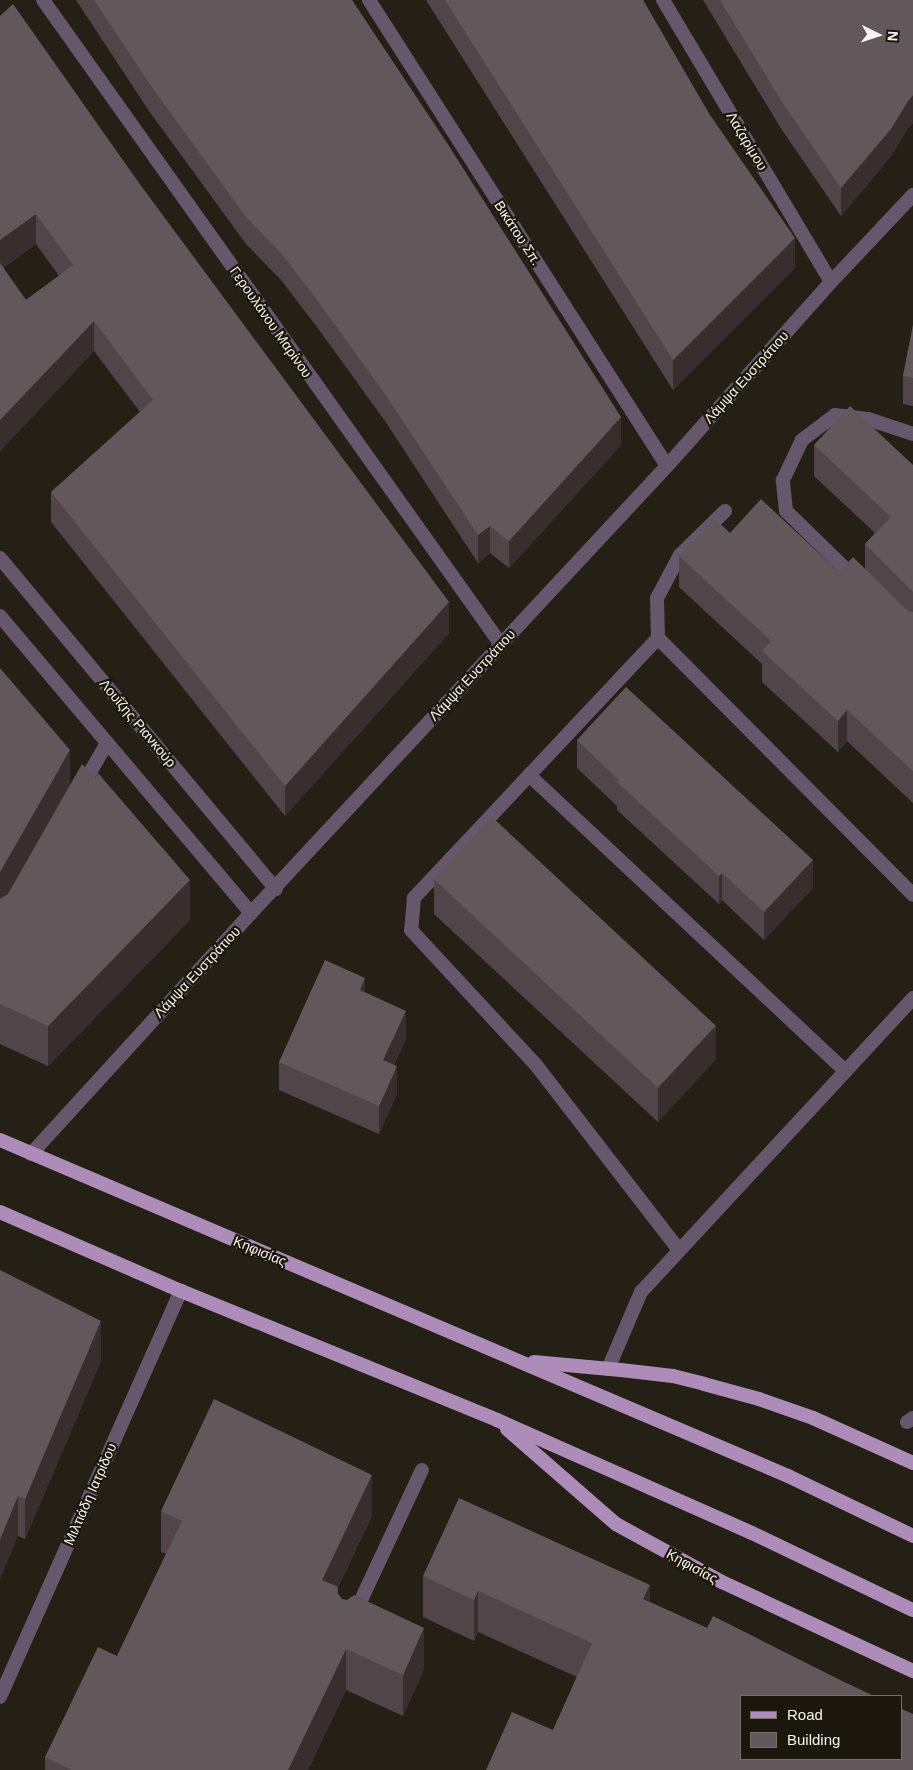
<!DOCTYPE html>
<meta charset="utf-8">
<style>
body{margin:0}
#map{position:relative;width:913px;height:1770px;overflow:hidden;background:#252016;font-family:Arial,sans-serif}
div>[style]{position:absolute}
.service>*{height:14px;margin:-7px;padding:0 7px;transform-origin:7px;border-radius:7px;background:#67576d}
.pedestrian>*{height:14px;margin:-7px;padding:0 7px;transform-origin:7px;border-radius:7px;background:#67576d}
.minor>*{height:14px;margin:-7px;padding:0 7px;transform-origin:7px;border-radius:7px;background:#67576d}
.tertiary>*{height:14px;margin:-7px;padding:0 7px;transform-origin:7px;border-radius:7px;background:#67576d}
.primary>*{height:14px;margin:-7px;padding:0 7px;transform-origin:7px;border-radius:7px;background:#ae8cb9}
.wall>*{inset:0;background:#514549}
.shaded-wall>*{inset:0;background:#382e2d}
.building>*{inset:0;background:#62585b;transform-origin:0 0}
span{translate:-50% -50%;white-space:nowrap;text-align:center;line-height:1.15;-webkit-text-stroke:4.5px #1c170d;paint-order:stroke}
.street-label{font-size:14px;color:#f7f4ed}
.legend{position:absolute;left:740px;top:1695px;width:162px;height:65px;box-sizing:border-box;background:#1c170d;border:1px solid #746f67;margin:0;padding:6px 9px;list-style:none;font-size:15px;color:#f7f4ed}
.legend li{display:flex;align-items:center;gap:10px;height:25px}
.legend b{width:25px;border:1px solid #746f67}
.north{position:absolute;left:853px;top:10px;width:50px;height:50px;-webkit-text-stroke:4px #1c170d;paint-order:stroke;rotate:94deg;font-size:14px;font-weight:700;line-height:20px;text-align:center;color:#f7f4ed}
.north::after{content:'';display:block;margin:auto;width:18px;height:22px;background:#f7f4ed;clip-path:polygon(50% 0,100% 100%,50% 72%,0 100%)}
</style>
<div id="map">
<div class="service">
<i style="left:725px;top:511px;width:63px;rotate:135.6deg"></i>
<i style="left:680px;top:555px;width:49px;rotate:118.1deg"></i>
<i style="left:657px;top:598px;width:40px;rotate:88.6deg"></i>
<i style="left:658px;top:638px;width:362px;rotate:45.2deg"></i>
<i style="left:857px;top:580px;width:99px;rotate:-135.8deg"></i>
<i style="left:786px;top:511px;width:31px;rotate:-96deg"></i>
<i style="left:783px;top:480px;width:44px;rotate:-64.6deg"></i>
<i style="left:802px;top:440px;width:41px;rotate:-37.1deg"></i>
<i style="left:835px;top:415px;width:33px;rotate:7deg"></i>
<i style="left:868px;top:419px;width:47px;rotate:18.4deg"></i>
<i style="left:658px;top:638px;width:357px;rotate:133.2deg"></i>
<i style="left:414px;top:898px;width:32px;rotate:95deg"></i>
<i style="left:411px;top:930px;width:184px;rotate:47.2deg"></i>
<i style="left:536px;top:1065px;width:234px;rotate:52.3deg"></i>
<i style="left:529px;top:775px;width:433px;rotate:43.1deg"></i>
<i style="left:81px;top:788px;width:52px;rotate:-60deg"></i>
<i style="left:608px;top:1369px;width:84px;rotate:-66.8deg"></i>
<i style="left:641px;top:1292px;width:401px;rotate:-47.2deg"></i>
<i style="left:354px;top:1615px;width:160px;rotate:-64.9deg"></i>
</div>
<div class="pedestrian">
<i style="left:907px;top:1422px;width:7px;rotate:-34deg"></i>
</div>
<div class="minor">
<i style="left:43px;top:0;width:789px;rotate:54.6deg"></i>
<i style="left:369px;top:0;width:553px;rotate:57.4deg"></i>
<i style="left:663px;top:0;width:328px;rotate:59.2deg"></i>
<i style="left:0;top:558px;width:431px;rotate:50.2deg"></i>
<i style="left:0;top:616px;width:389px;rotate:49.8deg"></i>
<i style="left:0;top:1697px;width:445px;rotate:-66deg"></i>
</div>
<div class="tertiary">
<i style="left:31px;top:1154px;width:326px;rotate:-47.6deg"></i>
<i style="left:251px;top:913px;width:611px;rotate:-47.06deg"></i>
<i style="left:667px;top:466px;width:246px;rotate:-48.3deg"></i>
<i style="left:831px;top:282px;width:120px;rotate:-46.7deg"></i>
</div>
<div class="primary">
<i style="left:0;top:1140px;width:857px;rotate:23.09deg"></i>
<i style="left:788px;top:1476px;width:139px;rotate:25.6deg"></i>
<i style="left:0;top:1212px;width:197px;rotate:23.6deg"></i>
<i style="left:181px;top:1291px;width:341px;rotate:22.2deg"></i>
<i style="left:497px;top:1420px;width:279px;rotate:23.9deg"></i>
<i style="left:752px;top:1533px;width:178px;rotate:25.6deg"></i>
<i style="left:534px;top:1362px;width:87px;rotate:5.3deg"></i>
<i style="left:621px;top:1370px;width:52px;rotate:6.6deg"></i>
<i style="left:673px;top:1376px;width:32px;rotate:14deg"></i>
<i style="left:704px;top:1384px;width:57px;rotate:15.3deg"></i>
<i style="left:759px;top:1399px;width:57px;rotate:19.4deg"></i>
<i style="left:813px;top:1418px;width:110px;rotate:24.2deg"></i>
<i style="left:507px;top:1429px;width:145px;rotate:41.1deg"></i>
<i style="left:616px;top:1524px;width:121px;rotate:28.7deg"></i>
<i style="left:722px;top:1582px;width:211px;rotate:25deg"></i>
</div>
<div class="wall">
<i style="clip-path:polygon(76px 0,352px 0,621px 445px,509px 568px,490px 553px,478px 563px,385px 421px,317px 327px,281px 280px,246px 244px,149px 111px)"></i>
<i style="clip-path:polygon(426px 0,643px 0,795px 268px,673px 390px)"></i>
<i style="clip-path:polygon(703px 0,913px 0,913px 123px,908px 128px,891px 156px,841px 216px,782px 130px)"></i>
<i style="clip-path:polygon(evenodd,0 16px,449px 633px,285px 816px,51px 522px,51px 492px,140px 412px,94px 351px,0 451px,0 16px,36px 244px,59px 276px,26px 300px,3px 268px,36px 244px)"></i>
<i style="clip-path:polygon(913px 325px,913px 406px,903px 404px,903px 376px)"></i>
<i style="clip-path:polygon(814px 445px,913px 465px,913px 803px,847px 741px,838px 752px,762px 682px,762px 664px,679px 587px,679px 556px,730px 533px,839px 572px,865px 569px,865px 544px,875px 533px,814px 476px)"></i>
<i style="clip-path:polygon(0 668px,70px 785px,190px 920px,48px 1066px,0 1044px)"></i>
<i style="clip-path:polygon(577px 740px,813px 888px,764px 940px,722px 900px,719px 904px,617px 810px,617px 806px,577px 768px)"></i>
<i style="clip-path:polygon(434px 879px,716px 1059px,658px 1122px,434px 914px)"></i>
<i style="clip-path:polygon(365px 993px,406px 1039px,394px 1065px,397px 1094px,379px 1134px,279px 1090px,279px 1062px)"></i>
<i style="clip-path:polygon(0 1270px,101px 1361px,25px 1539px,18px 1536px)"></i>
<i style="clip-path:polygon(161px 1511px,372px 1516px,338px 1587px,338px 1594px,342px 1599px,424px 1669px,403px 1716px,346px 1690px,308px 1770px,45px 1770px,45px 1757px,117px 1656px,166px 1554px,161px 1552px)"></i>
<i style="clip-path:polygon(423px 1576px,650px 1602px,707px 1628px,840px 1680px,553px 1730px,577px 1677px,478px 1632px,474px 1641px,423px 1617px)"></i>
</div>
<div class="shaded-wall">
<i style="clip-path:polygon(913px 95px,913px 123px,908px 128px,891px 156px,841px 216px,841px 188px)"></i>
<i style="clip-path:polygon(36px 214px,36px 244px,0 270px,0 240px)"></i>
<i style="clip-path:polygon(795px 238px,795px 268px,673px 390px,673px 360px)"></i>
<i style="clip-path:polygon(94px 321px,94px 351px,0 451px,0 420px)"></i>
<i style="clip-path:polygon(621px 417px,621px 445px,509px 568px,509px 541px)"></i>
<i style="clip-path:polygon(490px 526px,490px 553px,478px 563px,478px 535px)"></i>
<i style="clip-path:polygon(449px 602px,449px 633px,285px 816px,285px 786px)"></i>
<i style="clip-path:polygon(847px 710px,847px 741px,838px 752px,838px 721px)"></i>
<i style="clip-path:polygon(70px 750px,70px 790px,0 912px,0 872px)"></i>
<i style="clip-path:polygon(813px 860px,813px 888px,764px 940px,764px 912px)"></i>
<i style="clip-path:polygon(722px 873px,722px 900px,719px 904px,719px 876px)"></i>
<i style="clip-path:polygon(190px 880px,190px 920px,48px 1066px,48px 1026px)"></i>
<i style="clip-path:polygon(365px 978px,365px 1005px,360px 990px)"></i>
<i style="clip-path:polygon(406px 1011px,406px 1039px,383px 1088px,383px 1060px)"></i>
<i style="clip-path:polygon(716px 1025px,716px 1059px,658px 1122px,658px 1088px)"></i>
<i style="clip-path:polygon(397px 1066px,397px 1094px,379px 1134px,379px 1106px)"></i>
<i style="clip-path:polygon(101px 1321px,101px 1361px,25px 1539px,25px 1499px)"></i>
<i style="clip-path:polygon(372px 1475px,372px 1516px,322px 1620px,322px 1580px)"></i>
<i style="clip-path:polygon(18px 1496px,18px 1536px,0 1580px,0 1540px)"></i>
<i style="clip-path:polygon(650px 1585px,650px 1626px,643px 1599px)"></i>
<i style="clip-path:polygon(478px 1591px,478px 1632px,474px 1641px,474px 1600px)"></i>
<i style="clip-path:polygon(424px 1628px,424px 1669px,403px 1716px,403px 1675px)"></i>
<i style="clip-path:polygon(346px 1649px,346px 1690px,308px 1770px,288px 1770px)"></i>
</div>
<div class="building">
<i style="clip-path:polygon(94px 0,352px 0,447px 143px,621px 417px,509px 541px,490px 526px,478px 535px,385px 394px,317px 300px,281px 253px,246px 217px,149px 83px)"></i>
<i style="clip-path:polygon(445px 0,643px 0,710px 115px,795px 238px,673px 360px)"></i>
<i style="clip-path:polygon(720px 0,913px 0,913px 95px,908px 101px,891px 129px,841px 188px,782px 102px)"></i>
<i style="clip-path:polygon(13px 4px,139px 183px,449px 602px,285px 786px,51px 492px,153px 400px,94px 321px,0 420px,0 263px,26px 300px,73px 265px,36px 214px,0 240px,0 16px)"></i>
<i style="clip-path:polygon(913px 325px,913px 378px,903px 376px)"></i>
<i style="clip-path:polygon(850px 406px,913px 465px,913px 592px,865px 544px,891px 517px,814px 445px)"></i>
<i style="clip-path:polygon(761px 499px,839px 572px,853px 557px,907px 610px,911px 612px,913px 612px,913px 771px,847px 710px,838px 721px,762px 651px,771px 641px,679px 556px,714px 518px,730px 533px)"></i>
<i style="clip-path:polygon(0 668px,70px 750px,0 872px)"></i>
<i style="clip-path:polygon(626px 687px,813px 860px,764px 912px,722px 873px,719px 876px,617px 782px,619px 780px,577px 740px)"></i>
<i style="clip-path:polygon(82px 764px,95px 778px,98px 773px,190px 880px,48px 1026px,0 1004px,0 899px,8px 894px)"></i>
<i style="left:492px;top:817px;width:306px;height:85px;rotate:43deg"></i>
<i style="clip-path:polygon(325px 960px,365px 978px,360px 990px,406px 1011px,383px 1060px,397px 1066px,379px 1106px,279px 1062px)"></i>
<i style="clip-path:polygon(0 1270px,101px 1321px,25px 1499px,18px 1496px,0 1540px)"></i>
<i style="clip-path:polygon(214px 1399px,372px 1475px,322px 1580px,338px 1587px,337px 1593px,342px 1599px,347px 1600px,354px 1595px,424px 1628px,403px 1675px,346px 1649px,288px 1770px,72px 1770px,45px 1757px,98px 1647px,117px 1656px,182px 1521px,161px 1511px)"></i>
<i style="clip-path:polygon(459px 1498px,650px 1585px,643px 1599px,707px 1628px,713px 1616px,840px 1680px,874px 1696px,742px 1696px,742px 1759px,902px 1759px,902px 1709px,913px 1714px,913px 1770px,486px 1770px,512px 1712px,553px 1730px,592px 1643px,478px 1591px,474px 1600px,423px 1576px)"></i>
</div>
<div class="street-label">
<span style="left:747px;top:141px;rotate:59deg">Λαζαρίμου</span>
<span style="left:518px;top:233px;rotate:57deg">Βικάτου Σπ.</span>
<span style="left:271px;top:322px;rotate:55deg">Γερουλάνου Μαρίνου</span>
<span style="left:746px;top:377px;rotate:-48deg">Λάμψα Ευστράτιου</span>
<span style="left:472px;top:675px;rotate:-47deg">Λάμψα Ευστράτιου</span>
<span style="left:138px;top:723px;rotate:50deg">Λουΐζης Ριανκούρ</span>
<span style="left:197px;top:972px;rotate:-47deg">Λάμψα Ευστράτιου</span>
<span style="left:260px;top:1251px;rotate:23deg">Κηφισίας</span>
<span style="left:90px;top:1494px;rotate:-66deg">Μιλτιάδη Ιατρίδου</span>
<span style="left:692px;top:1566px;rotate:29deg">Κηφισίας</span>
</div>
<ul class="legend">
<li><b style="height:6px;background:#ae8cb9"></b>Road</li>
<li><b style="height:14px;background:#62585b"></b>Building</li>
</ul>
<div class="north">N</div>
</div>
